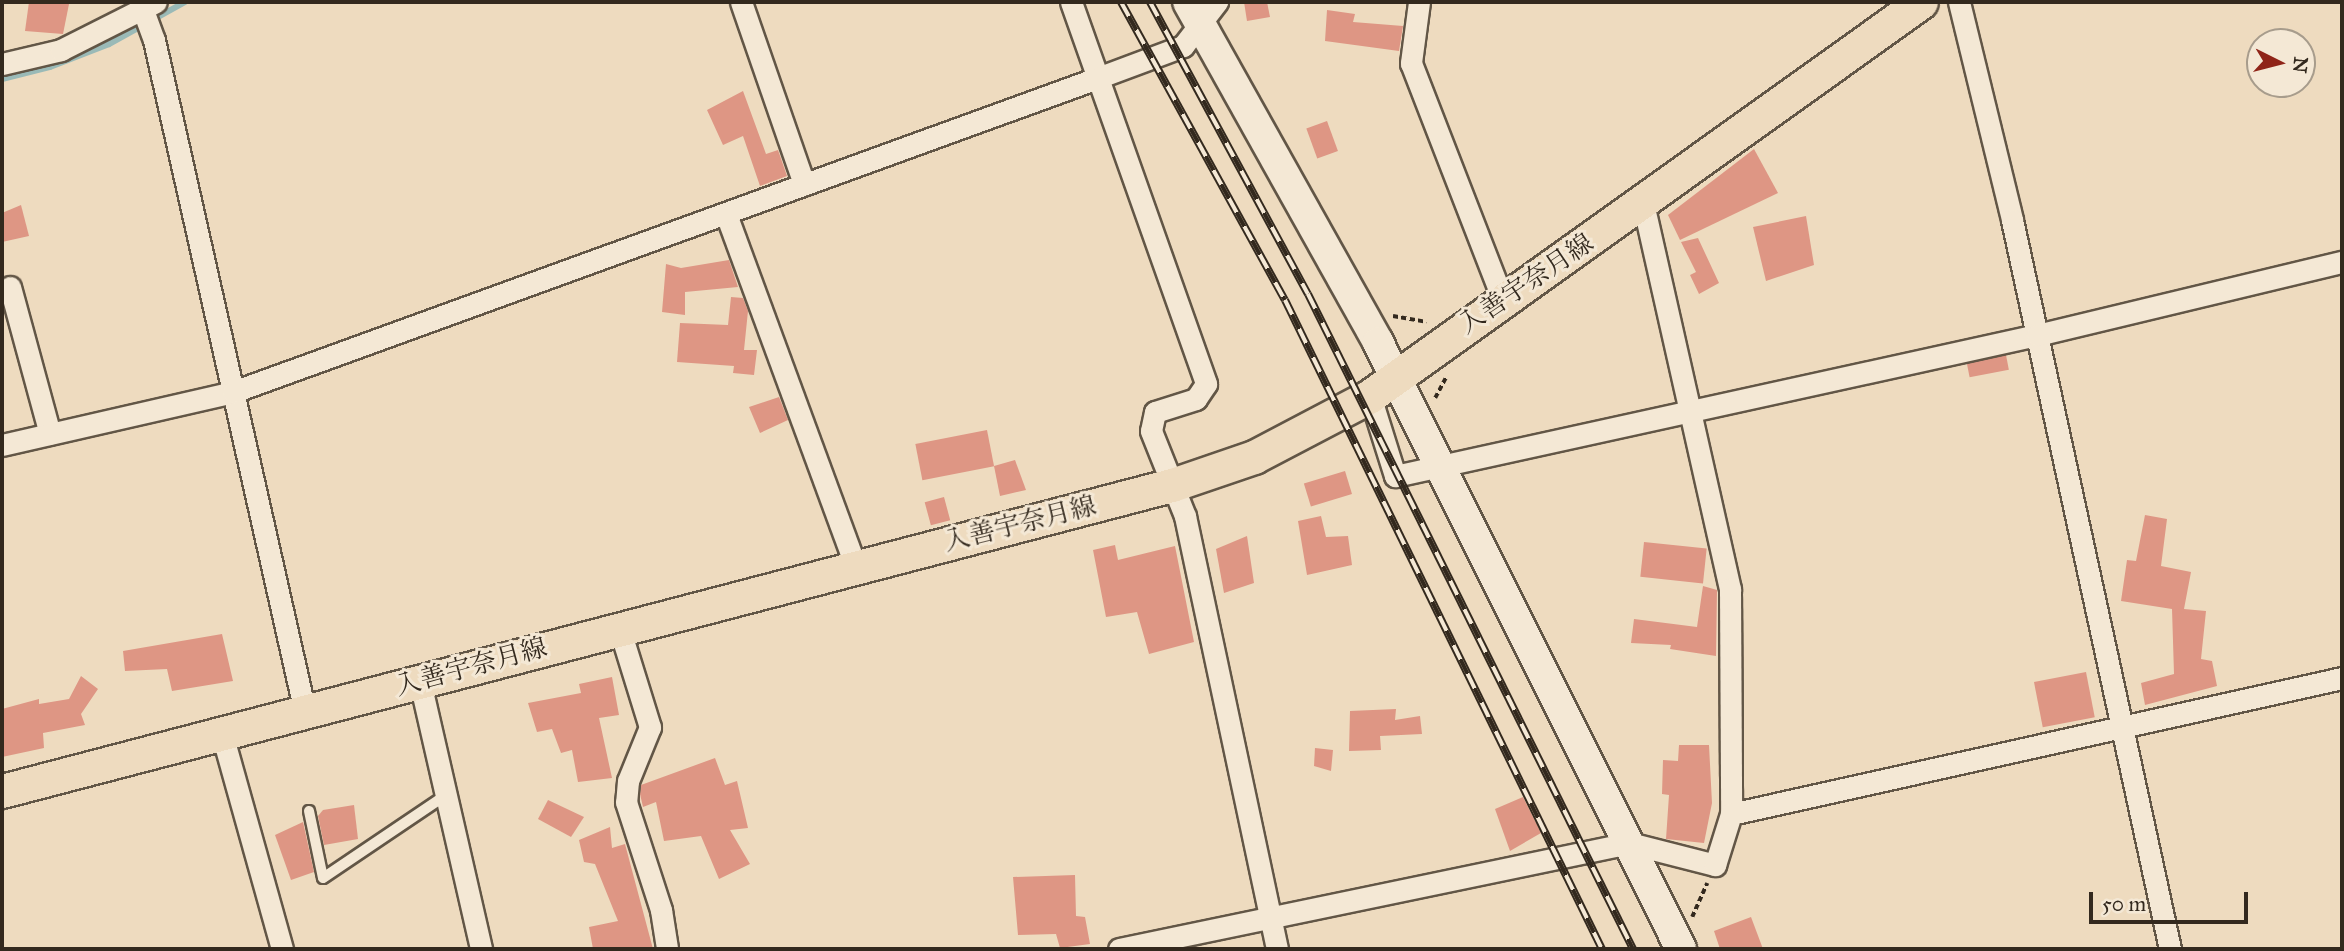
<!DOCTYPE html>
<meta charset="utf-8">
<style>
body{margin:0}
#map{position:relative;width:2344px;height:951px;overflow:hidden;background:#eedbbf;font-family:"IM FELL Great Primer","Noto Serif JP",serif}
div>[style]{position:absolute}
.stream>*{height:6px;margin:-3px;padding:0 3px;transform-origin:3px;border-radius:3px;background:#9abab7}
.building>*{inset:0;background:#de9684;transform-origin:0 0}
.path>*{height:3.5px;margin-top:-1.75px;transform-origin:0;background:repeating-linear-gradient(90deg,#33291e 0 5px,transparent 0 8.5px)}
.roads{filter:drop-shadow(2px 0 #625646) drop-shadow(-2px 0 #625646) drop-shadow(0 2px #625646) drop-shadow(0 -2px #625646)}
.lane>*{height:10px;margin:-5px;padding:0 5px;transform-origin:5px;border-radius:5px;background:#f4e8d5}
.street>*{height:21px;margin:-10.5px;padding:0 10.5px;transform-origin:10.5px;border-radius:10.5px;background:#f4e8d5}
.secondary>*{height:30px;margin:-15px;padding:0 15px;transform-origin:15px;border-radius:15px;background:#f4e8d5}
.primary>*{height:33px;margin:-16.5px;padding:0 16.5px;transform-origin:16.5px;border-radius:16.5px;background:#eedbbf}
.rail>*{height:8px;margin-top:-4px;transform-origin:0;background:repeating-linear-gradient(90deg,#f4e8d5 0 16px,#33291e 0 32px);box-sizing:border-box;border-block:2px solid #33291e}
span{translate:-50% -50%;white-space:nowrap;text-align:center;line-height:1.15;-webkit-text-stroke:6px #f4e8d5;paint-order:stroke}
.street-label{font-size:26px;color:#33291e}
.frame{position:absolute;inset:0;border:4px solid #33291e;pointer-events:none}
.north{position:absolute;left:2246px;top:28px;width:70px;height:70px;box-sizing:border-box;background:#f4e8d5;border:2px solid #a79c8c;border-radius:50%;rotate:96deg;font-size:19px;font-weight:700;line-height:28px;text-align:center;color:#33291e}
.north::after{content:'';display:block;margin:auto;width:24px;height:32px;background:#8f2418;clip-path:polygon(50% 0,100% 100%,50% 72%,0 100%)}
.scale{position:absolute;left:2089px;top:892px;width:159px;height:32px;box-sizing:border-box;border:4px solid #33291e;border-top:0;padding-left:9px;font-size:21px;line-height:24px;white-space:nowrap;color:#33291e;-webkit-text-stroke:5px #f4e8d5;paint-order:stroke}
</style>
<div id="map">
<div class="stream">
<i style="left:2px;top:79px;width:49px;rotate:-14deg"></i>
<i style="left:50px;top:67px;width:63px;rotate:-21.3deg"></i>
<i style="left:109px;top:44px;width:87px;rotate:-28.9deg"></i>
</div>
<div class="building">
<i style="clip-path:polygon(29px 2px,69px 4px,63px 34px,25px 31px)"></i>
<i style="clip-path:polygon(1244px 2px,1267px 2px,1270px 17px,1247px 21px)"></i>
<i style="clip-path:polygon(1327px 10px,1355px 14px,1353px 22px,1403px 26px,1399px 51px,1325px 41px)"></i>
<i style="clip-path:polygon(743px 91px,766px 154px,778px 150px,787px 176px,760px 186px,743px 136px,723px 145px,707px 110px)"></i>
<i style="left:1327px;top:121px;width:32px;height:22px;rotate:70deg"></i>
<i style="clip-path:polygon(1754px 149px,1778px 193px,1680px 240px,1668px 215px)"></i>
<i style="clip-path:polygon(21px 205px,29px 236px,2px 242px,2px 213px)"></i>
<i style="clip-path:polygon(1806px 216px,1814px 265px,1766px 281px,1753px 227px)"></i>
<i style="clip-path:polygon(1698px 238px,1719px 283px,1699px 294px,1690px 275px,1696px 272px,1681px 242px)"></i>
<i style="clip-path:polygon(729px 260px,738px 287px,685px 292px,685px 315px,662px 312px,666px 264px,681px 268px)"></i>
<i style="clip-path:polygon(731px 297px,743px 298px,748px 311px,744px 350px,757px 350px,754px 375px,733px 373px,734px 366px,677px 362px,680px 323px,728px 325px)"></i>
<i style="left:2006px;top:355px;width:15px;height:40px;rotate:79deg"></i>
<i style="clip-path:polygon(779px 397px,788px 420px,760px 433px,749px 407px)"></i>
<i style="left:987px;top:430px;width:37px;height:73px;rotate:79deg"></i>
<i style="clip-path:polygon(1015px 460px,1026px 490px,1000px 496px,994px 466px)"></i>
<i style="left:1345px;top:471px;width:24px;height:43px;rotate:73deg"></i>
<i style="left:944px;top:497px;width:24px;height:20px;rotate:75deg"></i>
<i style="clip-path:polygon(2145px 515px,2167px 519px,2161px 566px,2191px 572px,2184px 609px,2206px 611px,2201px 659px,2212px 661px,2217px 686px,2145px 705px,2141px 683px,2174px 674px,2172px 609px,2121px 601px,2127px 560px,2136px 561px)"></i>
<i style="clip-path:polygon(1321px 516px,1326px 537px,1348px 536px,1352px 565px,1307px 575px,1298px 521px)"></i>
<i style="clip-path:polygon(1247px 536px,1254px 583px,1224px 593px,1216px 549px)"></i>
<i style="left:1644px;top:542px;width:63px;height:35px;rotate:6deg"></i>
<i style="clip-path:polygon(1115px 545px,1118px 560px,1175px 546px,1194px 642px,1149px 654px,1137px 612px,1106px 617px,1093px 550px)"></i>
<i style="clip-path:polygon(1703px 586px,1717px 590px,1716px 656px,1670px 649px,1671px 645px,1631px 643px,1634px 619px,1697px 627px)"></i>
<i style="clip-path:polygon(222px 634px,233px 681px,172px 691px,167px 669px,125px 671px,123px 651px)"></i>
<i style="left:2086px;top:672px;width:46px;height:53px;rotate:79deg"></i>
<i style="clip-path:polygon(81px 676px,98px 689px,81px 714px,85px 725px,43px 733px,44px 748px,2px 757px,2px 709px,39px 699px,39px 704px,69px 699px)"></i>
<i style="clip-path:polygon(612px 677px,619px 715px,599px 718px,612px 778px,578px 782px,572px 750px,561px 753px,552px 729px,537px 732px,528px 703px,581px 693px,579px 684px)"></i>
<i style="clip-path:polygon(1396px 709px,1395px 720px,1420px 716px,1422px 734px,1380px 736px,1381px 750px,1349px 751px,1350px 711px)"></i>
<i style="clip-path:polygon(1679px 745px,1709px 745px,1712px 803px,1704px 843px,1666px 839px,1669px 795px,1662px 794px,1663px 760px,1678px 761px)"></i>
<i style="clip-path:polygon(1315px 748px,1333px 750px,1331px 771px,1314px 766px)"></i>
<i style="clip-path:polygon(715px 758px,725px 785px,737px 781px,748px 828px,730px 830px,750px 864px,719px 879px,701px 836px,664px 841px,656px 802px,643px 807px,640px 794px,641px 785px)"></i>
<i style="clip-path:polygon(1523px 797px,1541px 833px,1510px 851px,1495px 809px)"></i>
<i style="clip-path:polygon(548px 800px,584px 817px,571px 837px,538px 819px)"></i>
<i style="clip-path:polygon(354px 805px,358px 839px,324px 845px,318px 816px,323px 810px)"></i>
<i style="clip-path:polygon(303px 822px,314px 872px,291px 880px,275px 835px)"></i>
<i style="clip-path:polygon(610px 827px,612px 848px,625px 844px,653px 949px,593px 949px,589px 927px,618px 921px,595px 864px,584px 862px,579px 840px)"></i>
<i style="clip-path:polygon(1075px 875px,1076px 916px,1085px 917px,1090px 944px,1060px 948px,1056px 934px,1018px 935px,1013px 877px)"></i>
<i style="clip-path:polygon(1751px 917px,1763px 949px,1720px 949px,1714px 931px)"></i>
</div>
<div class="path">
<i style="left:1393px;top:316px;width:34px;rotate:10deg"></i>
<i style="left:1435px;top:398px;width:24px;rotate:-62deg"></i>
<i style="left:1692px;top:917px;width:37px;rotate:-66deg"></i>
</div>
<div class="roads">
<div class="lane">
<i style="left:309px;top:811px;width:68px;rotate:78.2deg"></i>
<i style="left:323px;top:878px;width:148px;rotate:-34deg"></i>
</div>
<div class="street">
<i style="left:140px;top:2px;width:40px;rotate:69.8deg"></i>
<i style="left:154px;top:40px;width:689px;rotate:77.34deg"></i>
<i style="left:741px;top:2px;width:193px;rotate:70.9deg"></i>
<i style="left:1071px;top:2px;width:405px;rotate:70.5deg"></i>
<i style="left:1206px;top:384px;width:18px;rotate:124deg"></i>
<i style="left:1196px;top:399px;width:43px;rotate:162.4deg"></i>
<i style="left:1155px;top:412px;width:19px;rotate:102deg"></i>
<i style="left:1151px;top:431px;width:92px;rotate:68.2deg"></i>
<i style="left:1185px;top:516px;width:443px;rotate:78deg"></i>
<i style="left:1419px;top:2px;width:62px;rotate:97.5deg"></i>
<i style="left:1411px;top:63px;width:254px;rotate:68.8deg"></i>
<i style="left:1959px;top:2px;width:224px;rotate:76.3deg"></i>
<i style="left:2012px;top:220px;width:746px;rotate:77.77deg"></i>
<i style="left:2px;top:64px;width:61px;rotate:-13.3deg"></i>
<i style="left:61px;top:50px;width:106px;rotate:-26.8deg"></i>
<i style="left:1643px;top:203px;width:396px;rotate:77.3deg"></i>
<i style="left:1730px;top:589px;width:225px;rotate:89.7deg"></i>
<i style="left:726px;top:214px;width:374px;rotate:69.8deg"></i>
<i style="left:10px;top:287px;width:152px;rotate:74.8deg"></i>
<i style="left:1370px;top:396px;width:84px;rotate:72.6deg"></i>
<i style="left:1395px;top:476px;width:657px;rotate:-12.39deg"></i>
<i style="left:2037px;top:335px;width:314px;rotate:-13.5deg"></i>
<i style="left:2px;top:445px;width:237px;rotate:-12.9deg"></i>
<i style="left:233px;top:392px;width:922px;rotate:-19.97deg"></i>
<i style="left:1100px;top:77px;width:89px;rotate:-20.5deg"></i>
<i style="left:1183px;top:46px;width:56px;rotate:-52.3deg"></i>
<i style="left:619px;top:627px;width:105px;rotate:72.8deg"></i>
<i style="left:650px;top:727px;width:58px;rotate:112.2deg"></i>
<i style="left:628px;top:781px;width:21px;rotate:95deg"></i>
<i style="left:626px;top:802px;width:114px;rotate:72deg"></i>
<i style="left:661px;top:910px;width:39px;rotate:81deg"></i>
<i style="left:420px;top:682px;width:274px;rotate:77.1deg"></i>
<i style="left:222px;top:734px;width:223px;rotate:74.4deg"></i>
<i style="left:1119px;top:949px;width:521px;rotate:-11.74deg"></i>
<i style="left:1629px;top:843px;width:89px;rotate:14.3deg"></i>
<i style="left:1715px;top:865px;width:53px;rotate:-72.6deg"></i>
<i style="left:1731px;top:814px;width:626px;rotate:-12.55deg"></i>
</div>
<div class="secondary">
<i style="left:1188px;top:2px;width:389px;rotate:60.8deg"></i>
<i style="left:1378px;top:342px;width:678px;rotate:63.47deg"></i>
</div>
<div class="primary">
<i style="left:2px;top:791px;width:1209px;rotate:-14.66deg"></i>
<i style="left:1172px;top:485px;width:87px;rotate:-18.9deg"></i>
<i style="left:1254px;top:457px;width:131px;rotate:-27.7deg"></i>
<i style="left:1370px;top:396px;width:677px;rotate:-35.57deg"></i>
</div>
</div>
<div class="rail">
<i style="left:1121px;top:2px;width:340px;rotate:61.2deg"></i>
<i style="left:1285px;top:300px;width:722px;rotate:63.97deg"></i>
<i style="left:1150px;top:2px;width:332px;rotate:61.6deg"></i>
<i style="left:1308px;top:294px;width:731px;rotate:63.61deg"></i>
</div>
<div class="street-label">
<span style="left:1526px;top:284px;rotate:-34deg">入善宇奈月線</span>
<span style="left:1020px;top:524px;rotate:-14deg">入善宇奈月線</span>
<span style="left:471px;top:667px;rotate:-15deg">入善宇奈月線</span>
</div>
<div class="frame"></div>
<div class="north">N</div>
<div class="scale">50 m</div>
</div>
